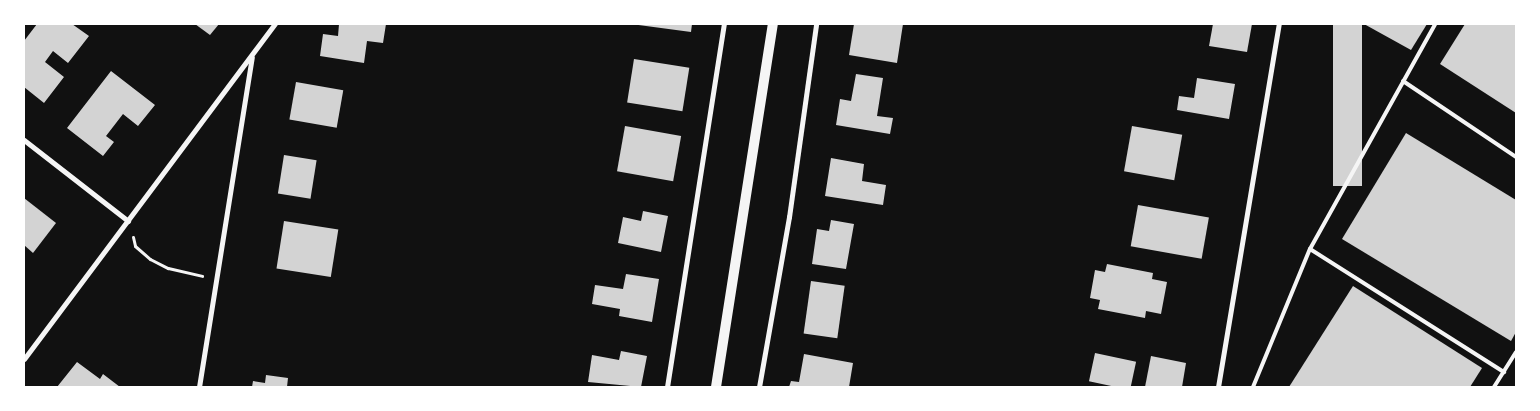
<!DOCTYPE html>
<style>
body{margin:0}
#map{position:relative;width:1540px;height:411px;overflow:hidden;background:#111;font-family:"Source Sans 3",sans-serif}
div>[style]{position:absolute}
.building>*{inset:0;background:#d3d3d3;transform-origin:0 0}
.path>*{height:3px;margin:-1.5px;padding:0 1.5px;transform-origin:1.5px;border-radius:1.5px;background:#f5f5f5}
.service>*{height:4px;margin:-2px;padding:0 2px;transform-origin:2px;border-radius:2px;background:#f5f5f5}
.minor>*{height:5px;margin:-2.5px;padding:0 2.5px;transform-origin:2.5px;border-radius:2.5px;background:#f5f5f5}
.secondary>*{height:10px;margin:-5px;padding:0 5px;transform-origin:5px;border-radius:5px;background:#f5f5f5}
span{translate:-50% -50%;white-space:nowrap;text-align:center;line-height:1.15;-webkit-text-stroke:4.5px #fff;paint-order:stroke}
.frame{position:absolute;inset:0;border:25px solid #fff;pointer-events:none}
</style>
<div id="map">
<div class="building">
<i style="clip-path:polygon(37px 24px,72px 24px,89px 36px,68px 63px,53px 51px,45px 62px,64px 77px,44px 103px,24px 87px,24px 41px)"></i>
<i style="clip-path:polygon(195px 24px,219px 24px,210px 35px)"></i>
<i style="clip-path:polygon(339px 24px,386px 24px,383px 43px,367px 41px,364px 63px,320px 56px,323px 34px,338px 36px)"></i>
<i style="clip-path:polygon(631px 24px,692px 24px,691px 32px)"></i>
<i style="clip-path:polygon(854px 24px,903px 24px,897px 63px,849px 55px)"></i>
<i style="clip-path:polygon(1213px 24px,1252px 24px,1247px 52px,1209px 46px)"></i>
<i style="left:1333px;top:24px;width:29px;height:162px"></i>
<i style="clip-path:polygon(1364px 24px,1427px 24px,1411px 50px)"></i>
<i style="clip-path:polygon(1465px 24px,1516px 24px,1516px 113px,1440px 64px)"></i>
<i style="left:634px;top:59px;width:56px;height:44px;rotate:9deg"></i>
<i style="clip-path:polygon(111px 71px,155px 105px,138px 126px,123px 114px,106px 136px,114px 142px,103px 156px,67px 128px)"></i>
<i style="clip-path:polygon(856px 74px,883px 78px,877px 116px,893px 118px,890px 134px,836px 125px,840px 99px,851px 101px)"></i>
<i style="clip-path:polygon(1197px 78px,1235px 84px,1229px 119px,1177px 110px,1179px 96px,1194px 98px)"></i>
<i style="left:296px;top:82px;width:48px;height:38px;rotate:10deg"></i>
<i style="left:625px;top:126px;width:57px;height:46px;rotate:10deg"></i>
<i style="left:1132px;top:126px;width:51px;height:46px;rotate:10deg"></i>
<i style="clip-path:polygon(1406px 133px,1516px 200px,1516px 332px,1511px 341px,1342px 239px)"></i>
<i style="left:284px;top:155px;width:33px;height:39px;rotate:9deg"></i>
<i style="clip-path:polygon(831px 158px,864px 164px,862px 181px,886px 185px,883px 205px,825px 196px)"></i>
<i style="clip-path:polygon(24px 198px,56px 223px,33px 253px,24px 245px)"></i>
<i style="left:1138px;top:205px;width:72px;height:42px;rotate:10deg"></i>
<i style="clip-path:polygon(643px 211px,668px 216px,661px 252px,618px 243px,623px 217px,641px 221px)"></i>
<i style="clip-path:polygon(831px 220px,854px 224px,846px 269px,812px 264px,817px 229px,829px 231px)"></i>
<i style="left:284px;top:221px;width:55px;height:48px;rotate:9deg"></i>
<i style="clip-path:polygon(1107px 264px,1153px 273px,1152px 279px,1167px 282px,1161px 314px,1146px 311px,1145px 318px,1098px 309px,1100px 300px,1090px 298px,1095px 270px,1105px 272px)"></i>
<i style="clip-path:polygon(626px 274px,659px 279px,652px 322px,619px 316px,620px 309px,592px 304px,595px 285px,623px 289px)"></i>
<i style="left:811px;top:281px;width:34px;height:53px;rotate:8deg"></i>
<i style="clip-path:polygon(1353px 286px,1482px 368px,1470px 387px,1289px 387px)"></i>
<i style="clip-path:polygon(621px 351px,647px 356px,641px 387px,588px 382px,592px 355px,619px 360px)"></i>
<i style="left:1095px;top:353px;width:42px;height:29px;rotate:12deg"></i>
<i style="clip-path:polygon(804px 354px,853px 363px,849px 387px,789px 387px,791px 381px,799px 382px)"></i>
<i style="clip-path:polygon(1151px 356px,1186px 363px,1182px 387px,1145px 387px)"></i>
<i style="clip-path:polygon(77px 362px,100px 379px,103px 374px,120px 387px,57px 387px)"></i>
<i style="clip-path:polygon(266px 375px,288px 378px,287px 387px,252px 387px,253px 381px,265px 383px)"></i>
</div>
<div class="path">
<i style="left:133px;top:237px;width:9px;rotate:77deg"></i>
<i style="left:135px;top:246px;width:20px;rotate:41deg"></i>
<i style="left:150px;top:259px;width:20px;rotate:27deg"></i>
<i style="left:168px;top:268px;width:35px;rotate:13deg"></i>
</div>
<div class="service">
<i style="left:1403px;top:81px;width:136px;rotate:33.9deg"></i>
<i style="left:1310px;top:249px;width:230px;rotate:32.4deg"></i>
<i style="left:1253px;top:387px;width:149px;rotate:-67.6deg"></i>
<i style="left:1310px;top:249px;width:257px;rotate:-60.9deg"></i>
<i style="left:1494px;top:387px;width:41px;rotate:-57.8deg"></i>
</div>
<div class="minor">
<i style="left:24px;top:140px;width:132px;rotate:37.9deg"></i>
<i style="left:24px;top:359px;width:419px;rotate:-53.2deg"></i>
<i style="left:199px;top:387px;width:334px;rotate:-80.9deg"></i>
<i style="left:667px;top:387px;width:367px;rotate:-81.1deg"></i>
<i style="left:759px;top:387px;width:173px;rotate:-80deg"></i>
<i style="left:789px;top:217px;width:195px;rotate:-82deg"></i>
<i style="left:1218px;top:387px;width:368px;rotate:-80.5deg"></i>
</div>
<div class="secondary">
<i style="left:716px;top:387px;width:367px;rotate:-81.1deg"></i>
</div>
<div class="frame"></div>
</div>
